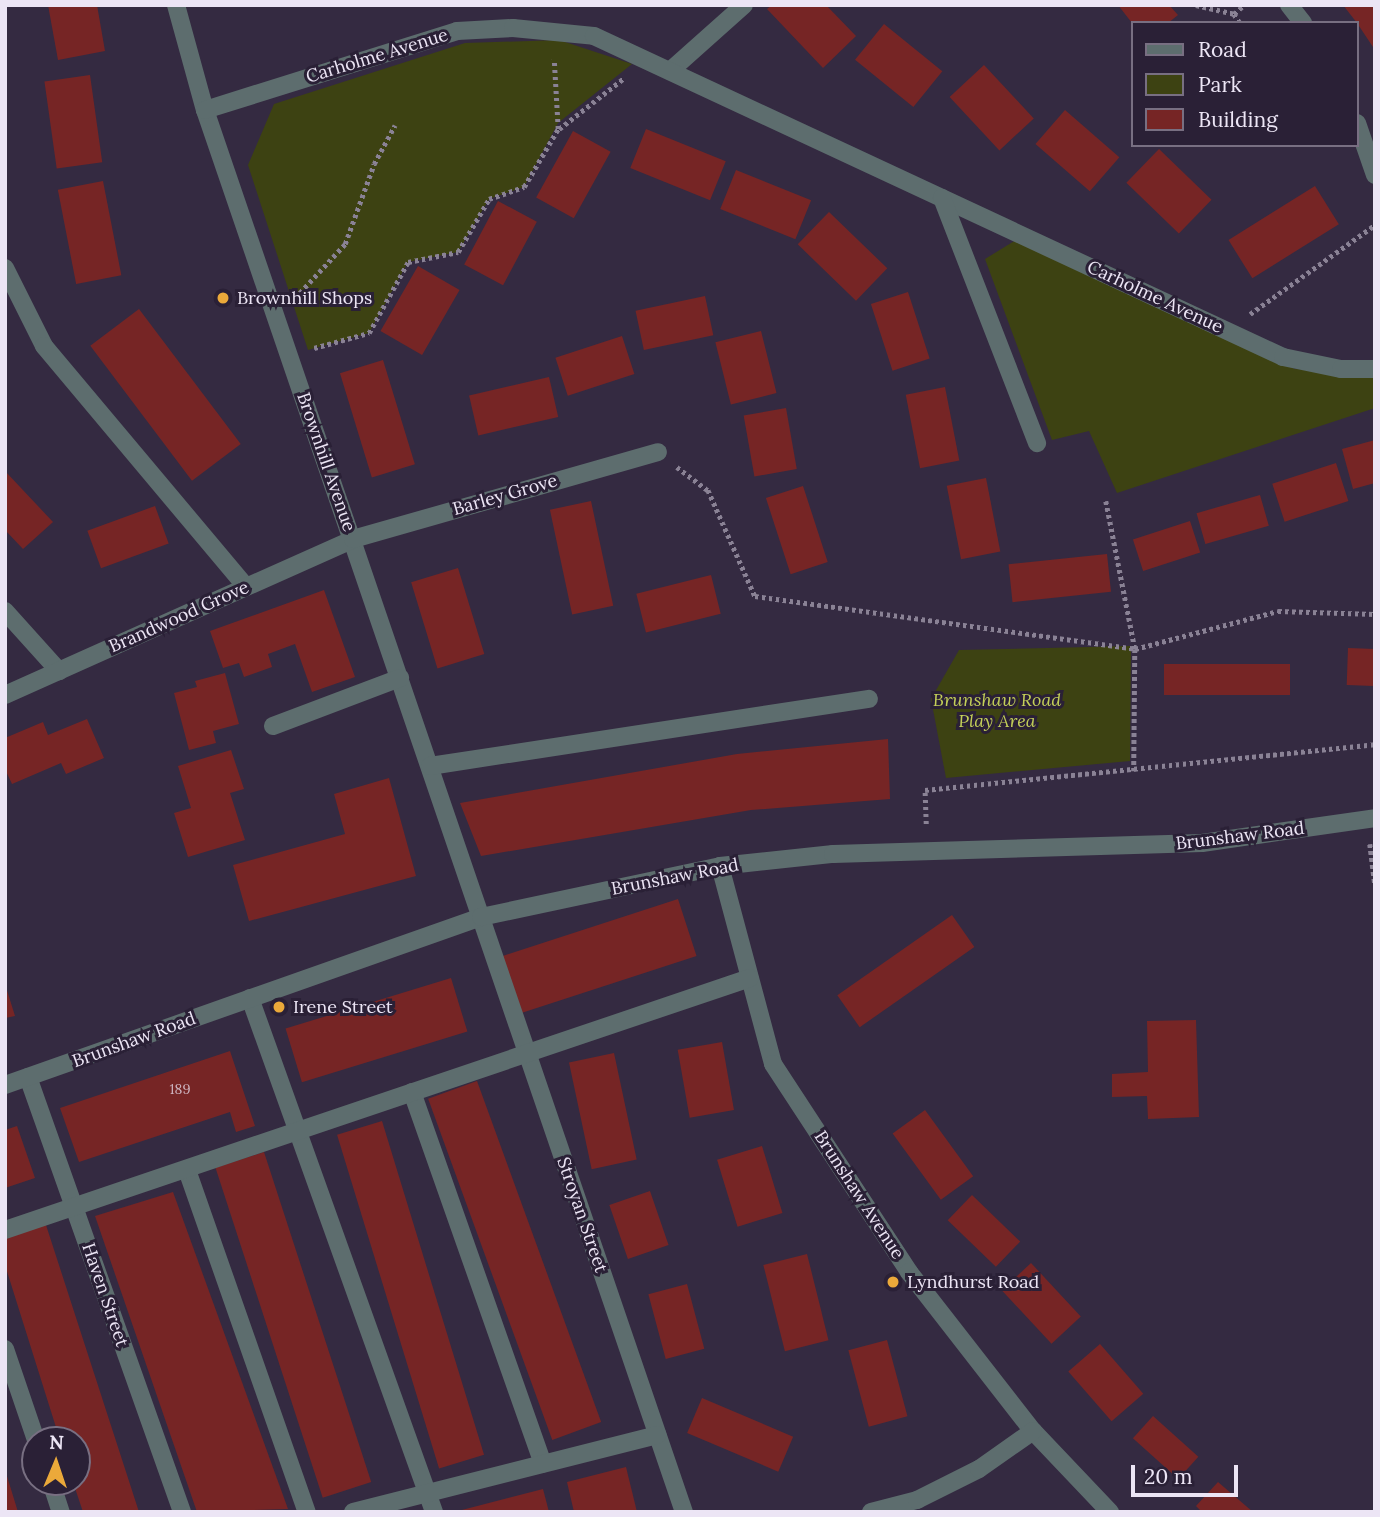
<!DOCTYPE html>
<style>
body{margin:0}
#map{position:relative;width:1380px;height:1517px;overflow:hidden;background:#342a41;font-family:Lora,serif}
div>[style]{position:absolute}
.green>*{inset:0;background:#3d4212}
.building>*{inset:0;background:#762525;transform-origin:0 0}
.path>*{height:4.5px;margin-top:-2.25px;transform-origin:0;background:repeating-linear-gradient(90deg,#8a8295 0 3.5px,transparent 0 7px)}
.minor>*{height:18px;margin:-9px;padding:0 9px;transform-origin:9px;border-radius:9px;background:#5d6d6e}
.dots>*{width:19px;height:19px;translate:-50% -50%;box-sizing:border-box;border:4px solid #2a2036;border-radius:50%}
span{translate:-50% -50%;white-space:nowrap;text-align:center;line-height:1.15;-webkit-text-stroke:6px #2a2036;paint-order:stroke}
.number-label{font-size:14px;color:#ceb5c1}
.number-label span{-webkit-text-stroke-width:0}
.street-label{font-size:18px;color:#ece5f5}
.poi-label{font-size:18px;color:#ece5f5}
.left{translate:0 -50%;text-align:left}
.park-label{font-size:18px;color:#c3cf58;font-style:italic}
.frame{position:absolute;inset:0;border:7px solid #ece5f5;pointer-events:none}
.legend{position:absolute;left:1131px;top:21px;width:228px;height:126px;box-sizing:border-box;background:#2a2036;border:2px solid #786f82;margin:0;padding:9px 12px;list-style:none;font-size:21px;color:#ece5f5}
.legend li{display:flex;align-items:center;gap:14px;height:35px}
.legend b{width:35px;border:2px solid #786f82}
.north{position:absolute;left:21px;top:1426px;width:70px;height:70px;box-sizing:border-box;background:#2a2036;border:2px solid #786f82;border-radius:50%;rotate:2deg;font-size:19px;font-weight:700;line-height:28px;text-align:center;color:#ece5f5}
.north::after{content:'';display:block;margin:auto;width:24px;height:32px;background:#eba93a;clip-path:polygon(50% 0,100% 100%,50% 72%,0 100%)}
.scale{position:absolute;left:1131px;top:1465px;width:107px;height:32px;box-sizing:border-box;border:4px solid #ece5f5;border-top:0;padding-left:9px;font-size:21px;line-height:24px;white-space:nowrap;color:#ece5f5;-webkit-text-stroke:5px #2a2036;paint-order:stroke}
</style>
<div id="map">
<div class="green">
<i style="clip-path:polygon(559px 40px,632px 64px,558px 123px,524px 187px,489px 199px,458px 252px,408px 262px,369px 333px,308px 350px,248px 165px,274px 104px,465px 43px)"></i>
<i style="clip-path:polygon(1016px 240px,1295px 369px,1375px 372px,1375px 408px,1117px 493px,1089px 431px,1052px 440px,985px 259px)"></i>
<i style="clip-path:polygon(1131px 646px,1130px 761px,946px 778px,931px 699px,959px 650px)"></i>
</div>
<div class="building">
<i style="clip-path:polygon(48px 5px,97px 5px,105px 51px,58px 60px)"></i>
<i style="clip-path:polygon(772px 5px,826px 5px,856px 36px,823px 68px,767px 9px)"></i>
<i style="clip-path:polygon(1118px 5px,1169px 5px,1178px 15px,1168px 23px,1132px 23px)"></i>
<i style="clip-path:polygon(1343px 5px,1375px 5px,1375px 50px,1357px 23px)"></i>
<i style="left:884px;top:24px;width:75px;height:46px;rotate:39deg"></i>
<i style="left:984px;top:65px;width:73px;height:47px;rotate:47deg"></i>
<i style="left:90px;top:75px;width:88px;height:46px;rotate:82deg"></i>
<i style="left:1065px;top:110px;width:72px;height:45px;rotate:41deg"></i>
<i style="left:646px;top:129px;width:86px;height:42px;rotate:22deg"></i>
<i style="left:573px;top:131px;width:43px;height:76px;rotate:29deg"></i>
<i style="left:1159px;top:149px;width:73px;height:47px;rotate:44deg"></i>
<i style="left:736px;top:170px;width:81px;height:42px;rotate:22deg"></i>
<i style="left:103px;top:181px;width:96px;height:46px;rotate:79deg"></i>
<i style="left:1315px;top:186px;width:45px;height:102px;rotate:58deg"></i>
<i style="left:498px;top:201px;width:44px;height:72px;rotate:28deg"></i>
<i style="left:829px;top:212px;width:81px;height:45px;rotate:44deg"></i>
<i style="left:418px;top:266px;width:48px;height:75px;rotate:30deg"></i>
<i style="left:908px;top:292px;width:70px;height:39px;rotate:72deg"></i>
<i style="left:705px;top:296px;width:40px;height:71px;rotate:78deg"></i>
<i style="left:139px;top:309px;width:169px;height:61px;rotate:53deg"></i>
<i style="left:761px;top:331px;width:64px;height:47px;rotate:76deg"></i>
<i style="left:622px;top:336px;width:40px;height:70px;rotate:72deg"></i>
<i style="left:383px;top:360px;width:109px;height:45px;rotate:73deg"></i>
<i style="left:549px;top:377px;width:41px;height:82px;rotate:77deg"></i>
<i style="left:945px;top:387px;width:75px;height:40px;rotate:79deg"></i>
<i style="left:786px;top:408px;width:62px;height:43px;rotate:80deg"></i>
<i style="clip-path:polygon(1375px 440px,1375px 483px,1353px 489px,1342px 449px)"></i>
<i style="left:1336px;top:463px;width:40px;height:67px;rotate:72deg"></i>
<i style="clip-path:polygon(5px 471px,53px 522px,23px 549px,5px 530px)"></i>
<i style="left:986px;top:478px;width:75px;height:40px;rotate:79deg"></i>
<i style="left:803px;top:486px;width:80px;height:39px;rotate:72deg"></i>
<i style="left:1260px;top:495px;width:32px;height:66px;rotate:74deg"></i>
<i style="left:591px;top:501px;width:107px;height:42px;rotate:78deg"></i>
<i style="left:155px;top:506px;width:40px;height:72px;rotate:70deg"></i>
<i style="left:1190px;top:521px;width:33px;height:60px;rotate:72deg"></i>
<i style="left:1107px;top:554px;width:38px;height:99px;rotate:84deg"></i>
<i style="left:458px;top:568px;width:90px;height:49px;rotate:73deg"></i>
<i style="left:711px;top:575px;width:40px;height:77px;rotate:76deg"></i>
<i style="clip-path:polygon(324px 590px,355px 677px,312px 692px,295px 644px,268px 654px,272px 667px,244px 677px,239px 663px,223px 668px,210px 631px)"></i>
<i style="left:1348px;top:648px;width:27px;height:37px;rotate:2deg"></i>
<i style="left:1290px;top:664px;width:31px;height:126px;rotate:90deg"></i>
<i style="clip-path:polygon(225px 673px,239px 724px,213px 731px,216px 743px,189px 750px,174px 693px,197px 687px,195px 681px)"></i>
<i style="clip-path:polygon(87px 719px,104px 758px,66px 774px,61px 763px,12px 784px,5px 769px,5px 738px,43px 722px,48px 735px)"></i>
<i style="clip-path:polygon(888px 739px,890px 799px,751px 810px,481px 856px,460px 803px,737px 754px)"></i>
<i style="clip-path:polygon(231px 750px,244px 789px,230px 793px,245px 840px,188px 857px,174px 813px,191px 808px,178px 766px)"></i>
<i style="clip-path:polygon(389px 778px,416px 876px,249px 921px,233px 865px,345px 834px,334px 794px)"></i>
<i style="left:678px;top:899px;width:60px;height:185px;rotate:72deg"></i>
<i style="left:952px;top:915px;width:39px;height:140px;rotate:55deg"></i>
<i style="left:451px;top:978px;width:56px;height:173px;rotate:73deg"></i>
<i style="clip-path:polygon(5px 984px,15px 1016px,5px 1018px)"></i>
<i style="clip-path:polygon(1196px 1020px,1199px 1117px,1148px 1119px,1147px 1096px,1112px 1097px,1112px 1074px,1148px 1072px,1147px 1021px)"></i>
<i style="left:722px;top:1042px;width:69px;height:45px;rotate:80deg"></i>
<i style="clip-path:polygon(230px 1051px,255px 1126px,236px 1132px,230px 1112px,79px 1162px,60px 1108px)"></i>
<i style="left:614px;top:1053px;width:109px;height:46px;rotate:78deg"></i>
<i style="left:477px;top:1081px;width:363px;height:52px;rotate:70deg"></i>
<i style="left:925px;top:1110px;width:82px;height:40px;rotate:54deg"></i>
<i style="left:382px;top:1121px;width:349px;height:47px;rotate:73deg"></i>
<i style="clip-path:polygon(17px 1126px,35px 1178px,5px 1188px,5px 1130px)"></i>
<i style="left:762px;top:1146px;width:70px;height:47px;rotate:73deg"></i>
<i style="left:264px;top:1152px;width:347px;height:51px;rotate:72deg"></i>
<i style="left:650px;top:1191px;width:57px;height:43px;rotate:71deg"></i>
<i style="clip-path:polygon(173px 1192px,288px 1509px,197px 1512px,95px 1216px)"></i>
<i style="left:972px;top:1195px;width:67px;height:35px;rotate:44deg"></i>
<i style="clip-path:polygon(46px 1225px,139px 1512px,83px 1512px,73px 1482px,77px 1482px,77px 1440px,60px 1440px,5px 1265px,5px 1238px)"></i>
<i style="left:807px;top:1254px;width:89px;height:45px;rotate:76deg"></i>
<i style="left:1031px;top:1263px;width:73px;height:40px;rotate:47deg"></i>
<i style="left:687px;top:1284px;width:67px;height:40px;rotate:75deg"></i>
<i style="left:887px;top:1340px;width:79px;height:40px;rotate:75deg"></i>
<i style="left:1100px;top:1344px;width:66px;height:42px;rotate:49deg"></i>
<i style="left:702px;top:1398px;width:99px;height:38px;rotate:23deg"></i>
<i style="left:1153px;top:1416px;width:61px;height:30px;rotate:42deg"></i>
<i style="clip-path:polygon(626px 1467px,637px 1512px,574px 1512px,567px 1482px)"></i>
<i style="clip-path:polygon(5px 1473px,6px 1473px,18px 1512px,5px 1512px)"></i>
<i style="clip-path:polygon(1218px 1482px,1253px 1512px,1202px 1512px,1196px 1506px)"></i>
<i style="clip-path:polygon(543px 1489px,549px 1512px,458px 1512px,458px 1511px)"></i>
</div>
<div class="path">
<i style="left:1196px;top:5px;width:39px;rotate:13deg"></i>
<i style="left:1234px;top:14px;width:11px;rotate:56deg"></i>
<i style="left:1234px;top:14px;width:13px;rotate:-42deg"></i>
<i style="left:559px;top:129px;width:83px;rotate:-38.1deg"></i>
<i style="left:295px;top:298px;width:74px;rotate:-47.2deg"></i>
<i style="left:345px;top:244px;width:85px;rotate:-70.1deg"></i>
<i style="left:374px;top:164px;width:44px;rotate:-61.7deg"></i>
<i style="left:1250px;top:314px;width:153px;rotate:-35.5deg"></i>
<i style="left:314px;top:348px;width:57px;rotate:-15.3deg"></i>
<i style="left:369px;top:333px;width:81px;rotate:-61.2deg"></i>
<i style="left:408px;top:262px;width:51px;rotate:-11.3deg"></i>
<i style="left:458px;top:252px;width:61px;rotate:-59.7deg"></i>
<i style="left:489px;top:199px;width:37px;rotate:-19deg"></i>
<i style="left:524px;top:187px;width:67px;rotate:-59.6deg"></i>
<i style="left:558px;top:129px;width:70px;rotate:-93.3deg"></i>
<i style="left:677px;top:467px;width:39px;rotate:37deg"></i>
<i style="left:708px;top:490px;width:116px;rotate:66.1deg"></i>
<i style="left:755px;top:596px;width:384px;rotate:7.9deg"></i>
<i style="left:1135px;top:649px;width:148px;rotate:-14.9deg"></i>
<i style="left:1278px;top:611px;width:97px;rotate:1.8deg"></i>
<i style="left:1106px;top:501px;width:151px;rotate:78.9deg"></i>
<i style="left:1135px;top:649px;width:122px;rotate:90.5deg"></i>
<i style="left:926px;top:824px;width:34px;rotate:-92deg"></i>
<i style="left:925px;top:790px;width:452px;rotate:-5.8deg"></i>
<i style="left:1370px;top:844px;width:39px;rotate:83deg"></i>
</div>
<div class="minor">
<i style="left:176px;top:5px;width:109px;rotate:74.6deg"></i>
<i style="left:205px;top:110px;width:1482px;rotate:71.14deg"></i>
<i style="left:1289px;top:5px;width:23px;rotate:52deg"></i>
<i style="left:670px;top:71px;width:99px;rotate:-41.7deg"></i>
<i style="left:205px;top:110px;width:264px;rotate:-17.4deg"></i>
<i style="left:457px;top:31px;width:56px;rotate:-3.1deg"></i>
<i style="left:513px;top:28px;width:81px;rotate:5.6deg"></i>
<i style="left:594px;top:36px;width:760px;rotate:24.98deg"></i>
<i style="left:1283px;top:357px;width:59px;rotate:11.7deg"></i>
<i style="left:1341px;top:369px;width:34px"></i>
<i style="left:1357px;top:123px;width:55px;rotate:70.9deg"></i>
<i style="left:942px;top:198px;width:263px;rotate:68.8deg"></i>
<i style="left:5px;top:268px;width:87px;rotate:63.4deg"></i>
<i style="left:44px;top:346px;width:314px;rotate:50deg"></i>
<i style="left:5px;top:611px;width:81px;rotate:48deg"></i>
<i style="left:5px;top:695px;width:381px;rotate:-24.1deg"></i>
<i style="left:353px;top:539px;width:317px;rotate:-15.9deg"></i>
<i style="left:273px;top:726px;width:136px;rotate:-20.7deg"></i>
<i style="left:430px;top:766px;width:444px;rotate:-8.7deg"></i>
<i style="left:720px;top:866px;width:205px;rotate:75deg"></i>
<i style="left:773px;top:1064px;width:249px;rotate:56.8deg"></i>
<i style="left:909px;top:1272px;width:202px;rotate:52.1deg"></i>
<i style="left:1033px;top:1431px;width:112px;rotate:46.5deg"></i>
<i style="left:250px;top:998px;width:546px;rotate:70.3deg"></i>
<i style="left:28px;top:1077px;width:461px;rotate:70.5deg"></i>
<i style="left:5px;top:1085px;width:505px;rotate:-19.44deg"></i>
<i style="left:481px;top:917px;width:244px;rotate:-12deg"></i>
<i style="left:720px;top:866px;width:114px;rotate:-6.1deg"></i>
<i style="left:833px;top:854px;width:369px;rotate:-1.7deg"></i>
<i style="left:1202px;top:843px;width:175px;rotate:-8.2deg"></i>
<i style="left:412px;top:1092px;width:394px;rotate:70.6deg"></i>
<i style="left:187px;top:1170px;width:362px;rotate:70.7deg"></i>
<i style="left:5px;top:1230px;width:786px;rotate:-18.69deg"></i>
<i style="left:5px;top:1349px;width:96px;rotate:71.2deg"></i>
<i style="left:51px;top:1482px;width:32px;rotate:72deg"></i>
<i style="left:353px;top:1512px;width:314px;rotate:-14.2deg"></i>
<i style="left:871px;top:1512px;width:48px;rotate:-14.6deg"></i>
<i style="left:917px;top:1500px;width:69px;rotate:-26.6deg"></i>
<i style="left:979px;top:1469px;width:66px;rotate:-35.1deg"></i>
</div>
<div class="dots">
<i style="left:223px;top:298px;background:#eba93a"></i>
<i style="left:279px;top:1007px;background:#eba93a"></i>
<i style="left:893px;top:1282px;background:#eba93a"></i>
</div>
<div class="number-label">
<span style="left:180px;top:1089px">189</span>
</div>
<div class="street-label">
<span style="left:377px;top:56px;rotate:-17deg">Carholme Avenue</span>
<span style="left:1155px;top:297px;rotate:25deg">Carholme Avenue</span>
<span style="left:326px;top:462px;rotate:71deg">Brownhill Avenue</span>
<span style="left:505px;top:495px;rotate:-16deg">Barley Grove</span>
<span style="left:179px;top:617px;rotate:-24deg">Brandwood Grove</span>
<span style="left:1240px;top:836px;rotate:-7deg">Brunshaw Road</span>
<span style="left:675px;top:877px;rotate:-11deg">Brunshaw Road</span>
<span style="left:134px;top:1040px;rotate:-20deg">Brunshaw Road</span>
<span style="left:859px;top:1195px;rotate:57deg">Brunshaw Avenue</span>
<span style="left:582px;top:1215px;rotate:71deg">Stroyan Street</span>
<span style="left:105px;top:1295px;rotate:71deg">Haven Street</span>
</div>
<div class="poi-label">
<span class="left" style="left:237px;top:298px">Brownhill Shops</span>
<span class="left" style="left:293px;top:1007px">Irene Street</span>
<span class="left" style="left:907px;top:1282px">Lyndhurst Road</span>
</div>
<div class="park-label">
<span style="left:997px;top:711px">Brunshaw Road<br>Play Area</span>
</div>
<div class="frame"></div>
<ul class="legend">
<li><b style="height:9px;background:#5d6d6e"></b>Road</li>
<li><b style="height:19px;background:#3d4212"></b>Park</li>
<li><b style="height:19px;background:#762525"></b>Building</li>
</ul>
<div class="north">N</div>
<div class="scale">20 m</div>
</div>
